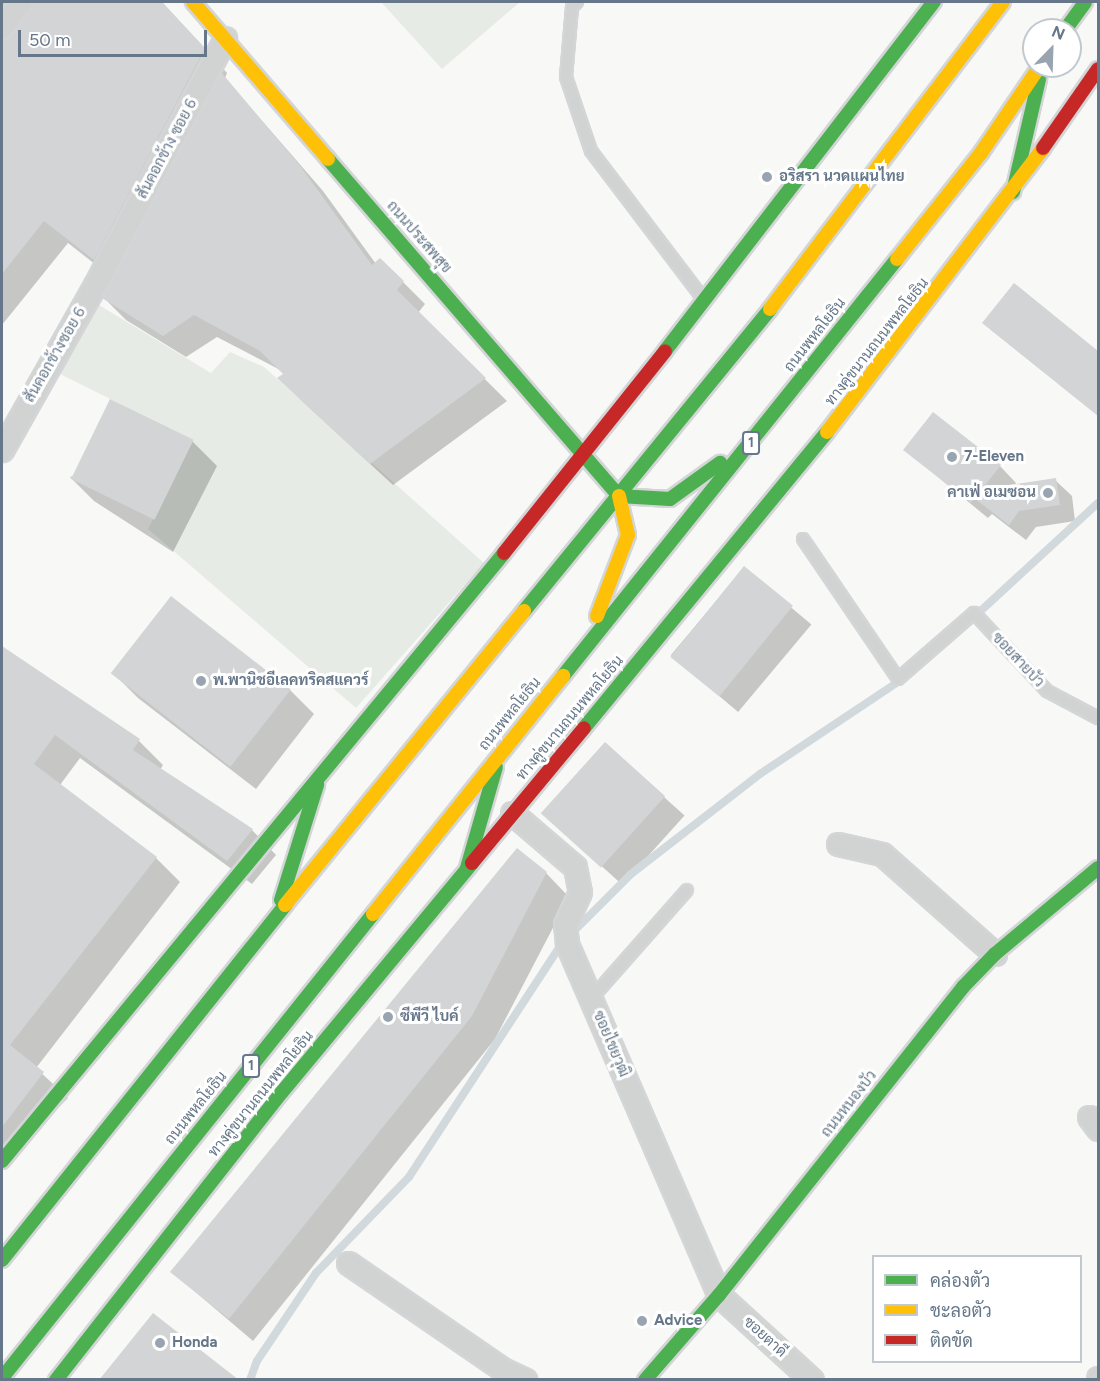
<!DOCTYPE html>
<meta charset="utf-8">
<style>
body{margin:0}
#map{position:relative;width:1100px;height:1381px;overflow:hidden;background:#f8f8f7;font-family:Figtree,Sarabun,sans-serif}
div>[style]{position:absolute}
.green>*{inset:0;background:#e7ebe5}
.shadow>*{inset:0;background:#0003;transform-origin:0 0}
.stream>*{height:8px;margin:-4px;padding:0 4px;transform-origin:4px;border-radius:4px;background:#d2d9dc}
.building>*{inset:0;background:#d3d4d5;transform-origin:0 0}
.roads{filter:drop-shadow(2px 0 #d3d5d6) drop-shadow(-2px 0 #d3d5d6) drop-shadow(0 2px #d3d5d6) drop-shadow(0 -2px #d3d5d6)}
.lane>*{height:10px;margin:-5px;padding:0 5px;transform-origin:5px;border-radius:5px;background:#d1d3d3}
.street>*{height:21px;margin:-10.5px;padding:0 10.5px;transform-origin:10.5px;border-radius:10.5px;background:#d1d3d3}
.fast>*{height:14px;margin:-7px;padding:0 7px;transform-origin:7px;border-radius:7px;background:#4caf50}
.slow>*{height:14px;margin:-7px;padding:0 7px;transform-origin:7px;border-radius:7px;background:#ffc107}
.jam>*{height:14px;margin:-7px;padding:0 7px;transform-origin:7px;border-radius:7px;background:#c62828}
.dots>*{width:16px;height:16px;translate:-50% -50%;box-sizing:border-box;border:3px solid #fff;border-radius:50%}
span{translate:-50% -50%;white-space:nowrap;text-align:center;line-height:1.15;-webkit-text-stroke:6px #fff;paint-order:stroke}
.shield-label span{padding:2px 4px;background:#fff;border:2px solid;border-radius:4px;-webkit-text-stroke-width:0}
.shield-label{font-size:14px;color:#657789;font-weight:700}
.street-label{font-size:15px;color:#657789}
.poi-label{font-size:15px;color:#657789;font-weight:700}
.left{translate:0 -50%;text-align:left}
.right{translate:-100% -50%;text-align:right}
.frame{position:absolute;inset:0;border:3px solid #657789;pointer-events:none}
.legend{position:absolute;left:872px;top:1255px;width:210px;height:108px;box-sizing:border-box;background:#fff;border:2px solid #c1c9d0;margin:0;padding:8px 10px;list-style:none;font-size:18px;color:#657789}
.legend li{display:flex;align-items:center;gap:12px;height:30px}
.legend b{width:30px;border:2px solid #c1c9d0}
.north{position:absolute;left:1022px;top:18px;width:60px;height:60px;box-sizing:border-box;background:#fff;border:2px solid #c1c9d0;border-radius:50%;rotate:23deg;font-size:16px;font-weight:700;line-height:24px;text-align:center;color:#657789}
.north::after{content:'';display:block;margin:auto;width:21px;height:27px;background:#98a4b0;clip-path:polygon(50% 0,100% 100%,50% 72%,0 100%)}
.scale{position:absolute;left:18px;top:30px;width:189px;height:27px;box-sizing:border-box;border:3px solid #657789;border-top:0;padding-left:8px;font-size:18px;line-height:21px;white-space:nowrap;color:#657789;-webkit-text-stroke:4px #fff;paint-order:stroke}
</style>
<div id="map">
<div class="green">
<i style="clip-path:polygon(381px 2px,520px 2px,442px 69px)"></i>
<i style="clip-path:polygon(99px 305px,211px 373px,230px 352px,264px 367px,484px 563px,356px 708px,148px 529px,193px 440px,60px 374px)"></i>
</div>
<div class="shadow">
<i style="clip-path:polygon(2px 2px,162px 2px,227px 73px,225px 78px,323px 191px,376px 264px,403px 282px,425px 304px,418px 313px,507px 401px,393px 485px,301px 400px,286px 373px,217px 337px,186px 357px,126px 320px,104px 298px,114px 279px,68px 243px,2px 325px)"></i>
<i style="clip-path:polygon(1014px 285px,1098px 353px,1098px 415px,990px 329px)"></i>
<i style="clip-path:polygon(192px 441px,217px 466px,173px 552px,94px 501px,70px 477px)"></i>
<i style="clip-path:polygon(905px 450px,1000px 466px,1016px 483px,1014px 486px,1055px 480px,1072px 496px,1075px 521px,1036px 527px,1026px 540px,992px 514px,988px 518px)"></i>
<i style="left:744px;top:568px;width:88px;height:114px;rotate:40deg"></i>
<i style="clip-path:polygon(2px 648px,139px 741px,163px 765px,160px 770px,252px 830px,276px 855px,252px 884px,80px 758px,60px 785px,156px 858px,180px 882px,36px 1068px,68px 1098px,2px 1164px)"></i>
<i style="clip-path:polygon(113px 673px,290px 690px,314px 714px,256px 789px,138px 698px)"></i>
<i style="left:605px;top:744px;width:107px;height:93px;rotate:42deg"></i>
<i style="clip-path:polygon(546px 873px,569px 897px,495px 1039px,253px 1341px,172px 1272px)"></i>
</div>
<div class="stream">
<i style="left:974px;top:617px;width:168px;rotate:-42.6deg"></i>
<i style="left:575px;top:930px;width:79px;rotate:-45deg"></i>
<i style="left:631px;top:874px;width:163px;rotate:-37.8deg"></i>
<i style="left:760px;top:774px;width:173px;rotate:-33.7deg"></i>
<i style="left:250px;top:1380px;width:20px;rotate:-70deg"></i>
<i style="left:257px;top:1361px;width:106px;rotate:-56.2deg"></i>
<i style="left:316px;top:1273px;width:134px;rotate:-45.9deg"></i>
<i style="left:409px;top:1177px;width:276px;rotate:-56.8deg"></i>
</div>
<div class="building">
<i style="clip-path:polygon(33px 2px,162px 2px,205px 48px,94px 260px,44px 221px,2px 274px,2px 40px,12px 35px)"></i>
<i style="clip-path:polygon(221px 72px,301px 167px,372px 265px,380px 258px,404px 281px,397px 290px,486px 378px,370px 464px,277px 378px,283px 374px,260px 351px,194px 315px,163px 336px,102px 298px)"></i>
<i style="clip-path:polygon(1014px 283px,1098px 351px,1098px 416px,982px 323px)"></i>
<i style="left:110px;top:399px;width:93px;height:89px;rotate:26deg"></i>
<i style="clip-path:polygon(933px 412px,1001px 465px,982px 489px,1056px 478px,1060px 505px,1019px 511px,1009px 525px,974px 498px,971px 503px,903px 450px)"></i>
<i style="left:744px;top:566px;width:63px;height:117px;rotate:39deg"></i>
<i style="left:171px;top:596px;width:152px;height:98px;rotate:38deg"></i>
<i style="clip-path:polygon(2px 646px,140px 739px,133px 750px,253px 829px,227px 861px,55px 735px,34px 764px,157px 857px,10px 1045px,44px 1072px,2px 1127px)"></i>
<i style="left:605px;top:742px;width:81px;height:96px;rotate:42deg"></i>
<i style="clip-path:polygon(517px 848px,547px 872px,472px 1016px,229px 1319px,170px 1272px)"></i>
<i style="clip-path:polygon(153px 1313px,239px 1380px,99px 1380px)"></i>
</div>
<div class="roads">
<div class="lane">
<i style="left:577px;top:2px;width:7px;rotate:135deg"></i>
<i style="left:572px;top:7px;width:70px;rotate:94.9deg"></i>
<i style="left:566px;top:77px;width:78px;rotate:71.3deg"></i>
<i style="left:591px;top:151px;width:183px;rotate:52.8deg"></i>
<i style="left:803px;top:539px;width:169px;rotate:55.8deg"></i>
<i style="left:898px;top:679px;width:101px;rotate:-41deg"></i>
<i style="left:974px;top:613px;width:107px;rotate:46.9deg"></i>
<i style="left:1047px;top:691px;width:58px;rotate:27.9deg"></i>
<i style="left:591px;top:999px;width:145px;rotate:-48.6deg"></i>
</div>
<div class="street">
<i style="left:2px;top:27px;width:31px;rotate:-53deg"></i>
<i style="left:2px;top:450px;width:189px;rotate:-60.6deg"></i>
<i style="left:95px;top:285px;width:279px;rotate:-62.2deg"></i>
<i style="left:512px;top:813px;width:83px;rotate:40.6deg"></i>
<i style="left:575px;top:867px;width:25px;rotate:79deg"></i>
<i style="left:580px;top:892px;width:35px;rotate:115deg"></i>
<i style="left:565px;top:924px;width:20px;rotate:84deg"></i>
<i style="left:567px;top:944px;width:382px;rotate:66.6deg"></i>
<i style="left:719px;top:1295px;width:126px;rotate:42.4deg"></i>
<i style="left:838px;top:844px;width:45px;rotate:12.8deg"></i>
<i style="left:882px;top:854px;width:151px;rotate:41.5deg"></i>
<i style="left:1089px;top:1117px;width:15px;rotate:53deg"></i>
<i style="left:348px;top:1263px;width:187px;rotate:34.5deg"></i>
<i style="left:502px;top:1369px;width:26px;rotate:25deg"></i>
<i style="left:1098px;top:1380px;width:2px;rotate:-90deg"></i>
</div>
<div class="fast">
<i style="left:1065px;top:30px;width:34px;rotate:-54deg"></i>
<i style="left:328px;top:159px;width:445px;rotate:49.2deg"></i>
<i style="left:1013px;top:192px;width:116px;rotate:-77deg"></i>
<i style="left:665px;top:351px;width:441px;rotate:-52.4deg"></i>
<i style="left:619px;top:496px;width:51px;rotate:3.4deg"></i>
<i style="left:670px;top:499px;width:62px;rotate:-35.8deg"></i>
<i style="left:524px;top:611px;width:390px;rotate:-50.8deg"></i>
<i style="left:563px;top:676px;width:534px;rotate:-51.31deg"></i>
<i style="left:584px;top:728px;width:383px;rotate:-50.6deg"></i>
<i style="left:467px;top:868px;width:105px;rotate:-74deg"></i>
<i style="left:281px;top:900px;width:121px;rotate:-72.6deg"></i>
<i style="left:2px;top:1161px;width:788px;rotate:-50.45deg"></i>
<i style="left:2px;top:1260px;width:454px;rotate:-51.4deg"></i>
<i style="left:2px;top:1378px;width:594px;rotate:-51.36deg"></i>
<i style="left:56px;top:1380px;width:366px;rotate:-51.9deg"></i>
<i style="left:282px;top:1092px;width:298px;rotate:-50.3deg"></i>
<i style="left:645px;top:1380px;width:113px;rotate:-49deg"></i>
<i style="left:719px;top:1295px;width:393px;rotate:-51.6deg"></i>
<i style="left:963px;top:987px;width:46px;rotate:-45.9deg"></i>
<i style="left:995px;top:954px;width:134px;rotate:-39.9deg"></i>
</div>
<div class="slow">
<i style="left:193px;top:2px;width:207px;rotate:49.3deg"></i>
<i style="left:897px;top:259px;width:135px;rotate:-51.6deg"></i>
<i style="left:981px;top:153px;width:105px;rotate:-55.9deg"></i>
<i style="left:770px;top:309px;width:385px;rotate:-52.8deg"></i>
<i style="left:827px;top:432px;width:357px;rotate:-52.7deg"></i>
<i style="left:597px;top:616px;width:87px;rotate:-69.1deg"></i>
<i style="left:628px;top:535px;width:40px;rotate:-103deg"></i>
<i style="left:285px;top:905px;width:379px;rotate:-50.9deg"></i>
<i style="left:373px;top:914px;width:305px;rotate:-51.4deg"></i>
</div>
<div class="jam">
<i style="left:1043px;top:148px;width:96px;rotate:-55.2deg"></i>
<i style="left:504px;top:553px;width:258px;rotate:-51.4deg"></i>
<i style="left:472px;top:863px;width:175px;rotate:-50.3deg"></i>
</div>
</div>
<div class="dots">
<i style="left:767px;top:177px;background:#98a4b0"></i>
<i style="left:952px;top:457px;background:#98a4b0"></i>
<i style="left:1048px;top:493px;background:#98a4b0"></i>
<i style="left:201px;top:681px;background:#98a4b0"></i>
<i style="left:388px;top:1017px;background:#98a4b0"></i>
<i style="left:642px;top:1321px;background:#98a4b0"></i>
<i style="left:160px;top:1343px;background:#98a4b0"></i>
</div>
<div class="shield-label">
<span style="left:751px;top:443px">1</span>
<span style="left:251px;top:1066px">1</span>
</div>
<div class="street-label">
<span style="left:167px;top:149px;rotate:-62deg">สันคอกช้าง ซอย 6</span>
<span style="left:419px;top:237px;rotate:49deg">ถนนประสพสุข</span>
<span style="left:815px;top:335px;rotate:-52deg">ถนนพหลโยธิน</span>
<span style="left:877px;top:342px;rotate:-52deg">ทางคู่ขนานถนนพหลโยธิน</span>
<span style="left:55px;top:355px;rotate:-60deg">สันคอกช้างซอย 6</span>
<span style="left:1018px;top:660px;rotate:47deg">ซอยสายบัว</span>
<span style="left:510px;top:714px;rotate:-51deg">ถนนพหลโยธิน</span>
<span style="left:570px;top:718px;rotate:-50deg">ทางคู่ขนานถนนพหลโยธิน</span>
<span style="left:611px;top:1044px;rotate:67deg">ซอยไชยวุฒิ</span>
<span style="left:261px;top:1094px;rotate:-51deg">ทางคู่ขนานถนนพหลโยธิน</span>
<span style="left:849px;top:1104px;rotate:-52deg">ถนนหนองบัว</span>
<span style="left:196px;top:1108px;rotate:-51deg">ถนนพหลโยธิน</span>
<span style="left:765px;top:1337px;rotate:42deg">ซอยตาดี</span>
</div>
<div class="poi-label">
<span class="left" style="left:779px;top:177px">อริสรา นวดแผนไทย</span>
<span class="left" style="left:964px;top:457px">7-Eleven</span>
<span class="right" style="left:1036px;top:493px">คาเฟ่ อเมซอน</span>
<span class="left" style="left:213px;top:681px">พ.พานิชอีเลคทริคสแควร์</span>
<span class="left" style="left:400px;top:1017px">ซีพีวี ไบค์</span>
<span class="left" style="left:654px;top:1321px">Advice</span>
<span class="left" style="left:172px;top:1343px">Honda</span>
</div>
<div class="frame"></div>
<ul class="legend">
<li><b style="height:8px;background:#4caf50"></b>คล่องตัว</li>
<li><b style="height:8px;background:#ffc107"></b>ชะลอตัว</li>
<li><b style="height:8px;background:#c62828"></b>ติดขัด</li>
</ul>
<div class="north">N</div>
<div class="scale">50 m</div>
</div>
